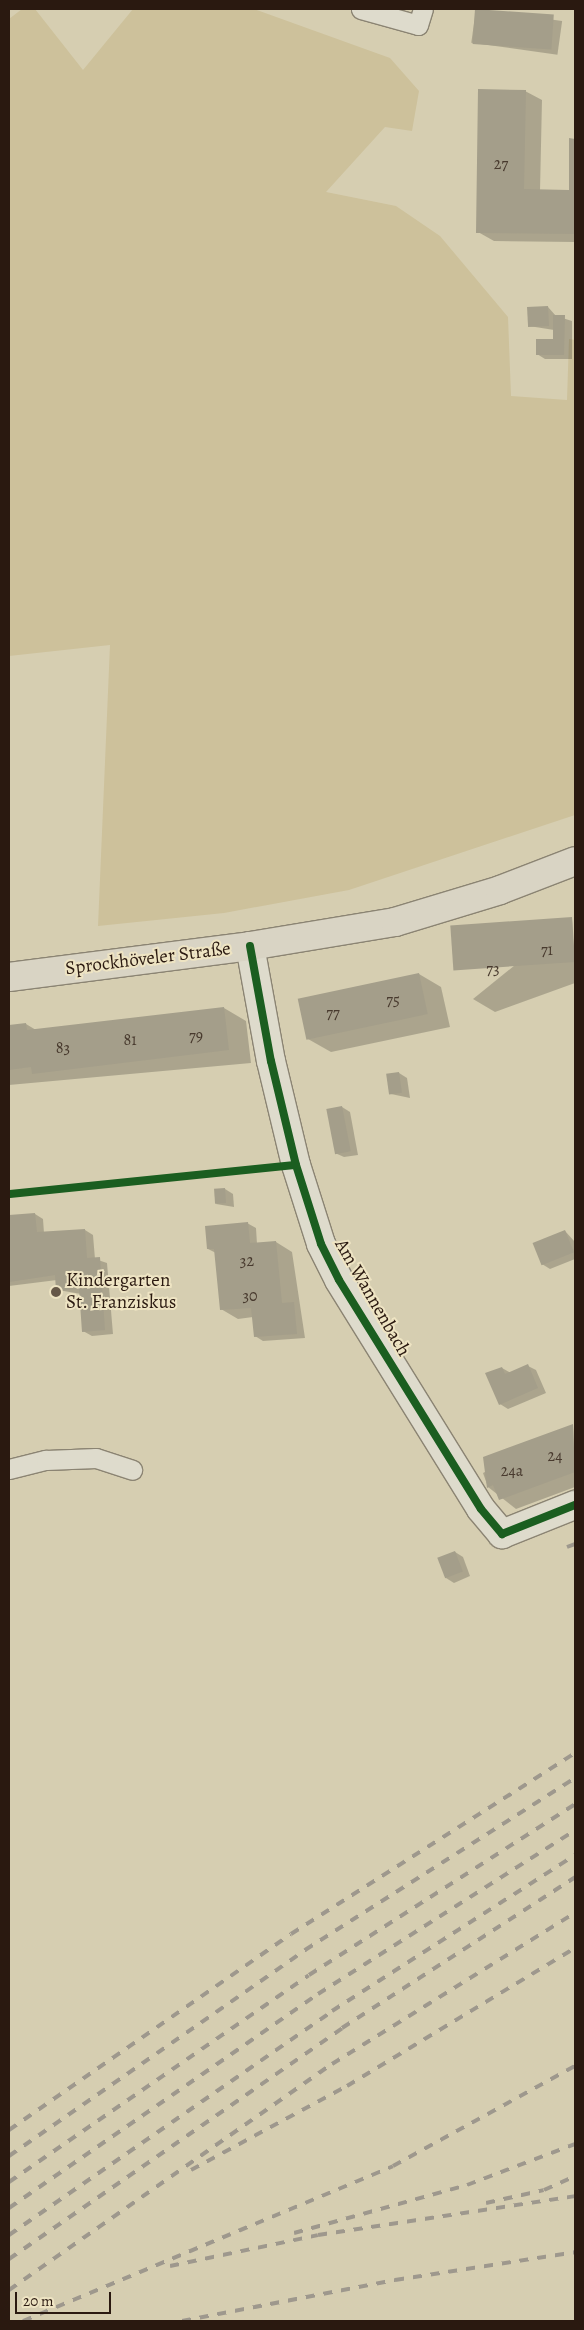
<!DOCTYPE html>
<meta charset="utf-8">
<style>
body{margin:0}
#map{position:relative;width:584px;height:2330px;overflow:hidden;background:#d6ceb1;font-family:Alegreya,serif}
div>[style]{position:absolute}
.green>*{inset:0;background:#cdc19b}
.shadow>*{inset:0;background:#0003;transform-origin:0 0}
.building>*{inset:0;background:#a49e8a;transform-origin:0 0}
.roads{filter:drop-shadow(1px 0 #8b8473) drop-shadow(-1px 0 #8b8473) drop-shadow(0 1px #8b8473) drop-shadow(0 -1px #8b8473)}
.service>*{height:19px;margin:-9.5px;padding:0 9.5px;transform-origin:9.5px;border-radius:9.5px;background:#dedbcc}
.minor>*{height:28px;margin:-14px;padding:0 14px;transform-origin:14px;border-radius:14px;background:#dedbcc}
.primary>*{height:28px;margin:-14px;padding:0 14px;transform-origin:14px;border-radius:14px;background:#d9d4c4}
.rail>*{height:4px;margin-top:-2px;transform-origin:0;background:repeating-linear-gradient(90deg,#9e988d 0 9px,transparent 0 18px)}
.cycleway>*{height:8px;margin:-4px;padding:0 4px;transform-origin:4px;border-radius:4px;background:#1b5e20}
.dots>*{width:14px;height:14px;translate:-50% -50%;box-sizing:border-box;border:2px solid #eee4c3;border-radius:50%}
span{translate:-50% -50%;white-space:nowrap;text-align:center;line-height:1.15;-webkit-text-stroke:4px #eee4c3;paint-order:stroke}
.number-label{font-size:16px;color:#483a2e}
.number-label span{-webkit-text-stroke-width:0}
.street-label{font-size:19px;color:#2a1910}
.poi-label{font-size:19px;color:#2a1910}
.left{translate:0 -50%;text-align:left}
.frame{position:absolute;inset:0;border:10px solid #2a1910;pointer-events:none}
.scale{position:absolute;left:15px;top:2292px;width:96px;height:22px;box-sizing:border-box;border:2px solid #2a1910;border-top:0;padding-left:6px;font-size:15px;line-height:18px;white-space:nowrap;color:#2a1910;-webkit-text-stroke:4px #eee4c3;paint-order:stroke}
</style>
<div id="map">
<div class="green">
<i style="clip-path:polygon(22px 9px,35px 9px,83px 70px,133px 9px,254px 9px,390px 58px,419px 91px,412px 131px,385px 127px,326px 192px,396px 206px,440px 236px,508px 317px,511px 396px,567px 400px,569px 339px,575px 340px,575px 815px,349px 890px,224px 913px,98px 926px,110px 645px,9px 656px,9px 19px)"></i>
</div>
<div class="shadow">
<i style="left:476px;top:9px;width:87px;height:34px;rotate:8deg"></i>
<i style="clip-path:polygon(525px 91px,542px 100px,540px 191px,570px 191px,570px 140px,575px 140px,575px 242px,494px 241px,478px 232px)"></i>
<i style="clip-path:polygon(548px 307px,556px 316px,572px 321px,572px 359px,545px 359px,537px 354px,554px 341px,554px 330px,529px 326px)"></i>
<i style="clip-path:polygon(572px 919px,575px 983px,495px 1012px,473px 999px)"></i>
<i style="clip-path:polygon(419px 974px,441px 987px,450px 1027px,331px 1052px,308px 1039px)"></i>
<i style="clip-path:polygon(224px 1008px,246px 1021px,251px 1063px,9px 1085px,9px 1026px,26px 1024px,36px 1030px)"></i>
<i style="clip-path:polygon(399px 1073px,407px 1078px,410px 1098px,391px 1094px)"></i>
<i style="clip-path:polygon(342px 1107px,350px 1112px,358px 1155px,344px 1157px,335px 1153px)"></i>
<i style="clip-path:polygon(225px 1189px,233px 1194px,234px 1207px,216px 1204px)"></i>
<i style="clip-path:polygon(35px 1214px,43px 1219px,44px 1233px,85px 1230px,93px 1235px,95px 1259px,107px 1263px,113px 1334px,92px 1336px,83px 1331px,81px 1294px,58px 1290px,57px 1280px,9px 1286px,9px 1216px)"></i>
<i style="clip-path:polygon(247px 1223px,256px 1228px,257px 1244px,276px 1242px,292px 1252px,305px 1338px,263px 1341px,255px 1336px,253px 1317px,238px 1319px,221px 1309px,216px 1253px,208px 1249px)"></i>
<i style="clip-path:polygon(565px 1231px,575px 1242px,575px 1259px,550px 1269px,542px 1264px)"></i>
<i style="clip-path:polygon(528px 1366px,536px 1370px,546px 1393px,508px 1409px,500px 1404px,502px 1368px,511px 1373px)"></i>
<i style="clip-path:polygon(573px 1425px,575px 1487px,516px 1509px,488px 1487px,483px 1473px)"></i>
<i style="clip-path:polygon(455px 1552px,463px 1557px,470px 1576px,454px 1583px,446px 1578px)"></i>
</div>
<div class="building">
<i style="left:475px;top:9px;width:79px;height:35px;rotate:4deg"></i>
<i style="clip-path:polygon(478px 89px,526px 90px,524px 189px,569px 190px,569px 138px,575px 139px,575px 234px,476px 233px)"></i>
<i style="left:548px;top:306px;width:20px;height:21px;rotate:87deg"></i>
<i style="clip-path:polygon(553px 315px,565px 315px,564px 355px,536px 355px,536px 339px,553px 339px)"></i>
<i style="left:572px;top:917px;width:45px;height:122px;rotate:86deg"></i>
<i style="left:419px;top:973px;width:42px;height:124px;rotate:78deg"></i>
<i style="clip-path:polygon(224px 1007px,229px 1050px,32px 1074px,31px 1067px,9px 1070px,9px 1025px,26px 1023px,27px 1030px)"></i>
<i style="left:399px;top:1072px;width:21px;height:13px;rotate:82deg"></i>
<i style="left:342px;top:1106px;width:46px;height:16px;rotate:79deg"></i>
<i style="left:225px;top:1188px;width:15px;height:11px;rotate:86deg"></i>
<i style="clip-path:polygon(35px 1213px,37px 1232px,85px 1229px,87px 1258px,100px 1257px,105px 1330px,82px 1332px,79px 1289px,56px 1291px,55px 1275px,9px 1282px,9px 1215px)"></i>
<i style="clip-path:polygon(248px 1222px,250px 1243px,276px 1241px,282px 1303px,294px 1302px,297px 1334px,254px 1337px,251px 1308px,220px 1310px,214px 1249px,207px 1249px,205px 1226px)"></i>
<i style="left:565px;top:1230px;width:24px;height:35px;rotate:68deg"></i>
<i style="clip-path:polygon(528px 1364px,538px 1388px,499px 1405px,485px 1373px,502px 1367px,505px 1374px)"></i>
<i style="clip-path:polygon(573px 1424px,575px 1472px,499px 1500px,493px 1485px,487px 1488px,483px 1457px)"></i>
<i style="left:455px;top:1551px;width:22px;height:19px;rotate:69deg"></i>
</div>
<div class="roads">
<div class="service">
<i style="left:361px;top:9px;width:59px;rotate:15.7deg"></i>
<i style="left:418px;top:25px;width:17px;rotate:-73deg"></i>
<i style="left:9px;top:1469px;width:38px;rotate:-14deg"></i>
<i style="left:46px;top:1460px;width:50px;rotate:-2.3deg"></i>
<i style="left:96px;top:1458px;width:38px;rotate:18deg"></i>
</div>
<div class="minor">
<i style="left:250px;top:946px;width:117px;rotate:79.7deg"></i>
<i style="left:271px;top:1061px;width:107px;rotate:76.5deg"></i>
<i style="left:296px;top:1165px;width:83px;rotate:72.4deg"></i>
<i style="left:321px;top:1244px;width:40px;rotate:63.4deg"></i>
<i style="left:339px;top:1280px;width:269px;rotate:58.2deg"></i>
<i style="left:481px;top:1509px;width:33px;rotate:50deg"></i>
<i style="left:502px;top:1534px;width:79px;rotate:-21.7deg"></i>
</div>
<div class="primary">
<i style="left:9px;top:977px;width:243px;rotate:-7.3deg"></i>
<i style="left:250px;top:946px;width:147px;rotate:-9.4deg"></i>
<i style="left:395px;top:922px;width:110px;rotate:-16.9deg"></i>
<i style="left:500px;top:890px;width:80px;rotate:-21.1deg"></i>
</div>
</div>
<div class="rail">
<i style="left:567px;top:1547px;width:9px;rotate:-21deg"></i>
<i style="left:9px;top:2130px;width:343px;rotate:-34.8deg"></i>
<i style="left:291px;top:1934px;width:337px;rotate:-32.5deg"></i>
<i style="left:9px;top:2156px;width:361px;rotate:-34.8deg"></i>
<i style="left:305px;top:1950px;width:320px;rotate:-32.5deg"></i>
<i style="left:191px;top:2170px;width:177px;rotate:-28.3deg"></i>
<i style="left:347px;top:2086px;width:267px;rotate:-31.2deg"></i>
<i style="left:9px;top:2182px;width:364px;rotate:-34.6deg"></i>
<i style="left:309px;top:1975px;width:316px;rotate:-32.7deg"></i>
<i style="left:486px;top:2203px;width:59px;rotate:-12.6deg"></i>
<i style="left:544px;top:2190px;width:34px;rotate:-24deg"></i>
<i style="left:9px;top:2208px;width:376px;rotate:-34.7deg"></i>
<i style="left:318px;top:1994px;width:305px;rotate:-32.5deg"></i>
<i style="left:294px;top:2233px;width:180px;rotate:-15.5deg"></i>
<i style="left:467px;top:2185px;width:116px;rotate:-20.8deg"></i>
<i style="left:9px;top:2235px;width:393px;rotate:-34.7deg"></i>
<i style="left:332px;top:2011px;width:289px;rotate:-32.7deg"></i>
<i style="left:9px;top:2259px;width:405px;rotate:-34.7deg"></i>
<i style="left:342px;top:2028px;width:278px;rotate:-32.9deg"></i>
<i style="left:170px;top:2266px;width:151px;rotate:-11.8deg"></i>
<i style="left:318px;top:2235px;width:260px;rotate:-8.6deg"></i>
<i style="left:9px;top:2290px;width:394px;rotate:-35deg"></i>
<i style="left:332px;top:2064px;width:286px;rotate:-31.9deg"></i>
<i style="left:23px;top:2321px;width:401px;rotate:-22.7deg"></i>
<i style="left:393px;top:2166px;width:208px;rotate:-28.8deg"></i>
<i style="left:182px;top:2321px;width:217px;rotate:-10.9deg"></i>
<i style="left:395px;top:2280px;width:182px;rotate:-8.8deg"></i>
</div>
<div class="cycleway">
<i style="left:250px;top:946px;width:117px;rotate:79.7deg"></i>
<i style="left:271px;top:1061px;width:107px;rotate:76.5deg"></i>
<i style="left:296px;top:1165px;width:83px;rotate:72.4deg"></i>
<i style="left:321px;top:1244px;width:40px;rotate:63.4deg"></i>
<i style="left:339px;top:1280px;width:269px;rotate:58.2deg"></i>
<i style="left:481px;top:1509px;width:33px;rotate:50deg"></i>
<i style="left:502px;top:1534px;width:79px;rotate:-21.7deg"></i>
<i style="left:9px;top:1194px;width:288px;rotate:-5.8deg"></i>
</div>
<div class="dots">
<i style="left:56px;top:1292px;background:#665848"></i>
</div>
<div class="number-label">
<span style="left:501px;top:164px">27</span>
<span style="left:547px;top:950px">71</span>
<span style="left:493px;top:969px">73</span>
<span style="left:393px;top:1000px">75</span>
<span style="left:333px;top:1013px">77</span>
<span style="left:196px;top:1036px">79</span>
<span style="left:130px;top:1040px">81</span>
<span style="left:63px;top:1048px">83</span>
<span style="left:247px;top:1261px">32</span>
<span style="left:250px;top:1296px">30</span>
<span style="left:555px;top:1456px">24</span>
<span style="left:512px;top:1471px">24a</span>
</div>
<div class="street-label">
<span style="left:148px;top:959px;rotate:-7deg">Sprockhöveler Straße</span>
<span style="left:372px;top:1298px;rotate:60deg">Am Wannenbach</span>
</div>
<div class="poi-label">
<span class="left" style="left:66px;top:1292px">Kindergarten<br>St. Franziskus</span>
</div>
<div class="frame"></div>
<div class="scale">20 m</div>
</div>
